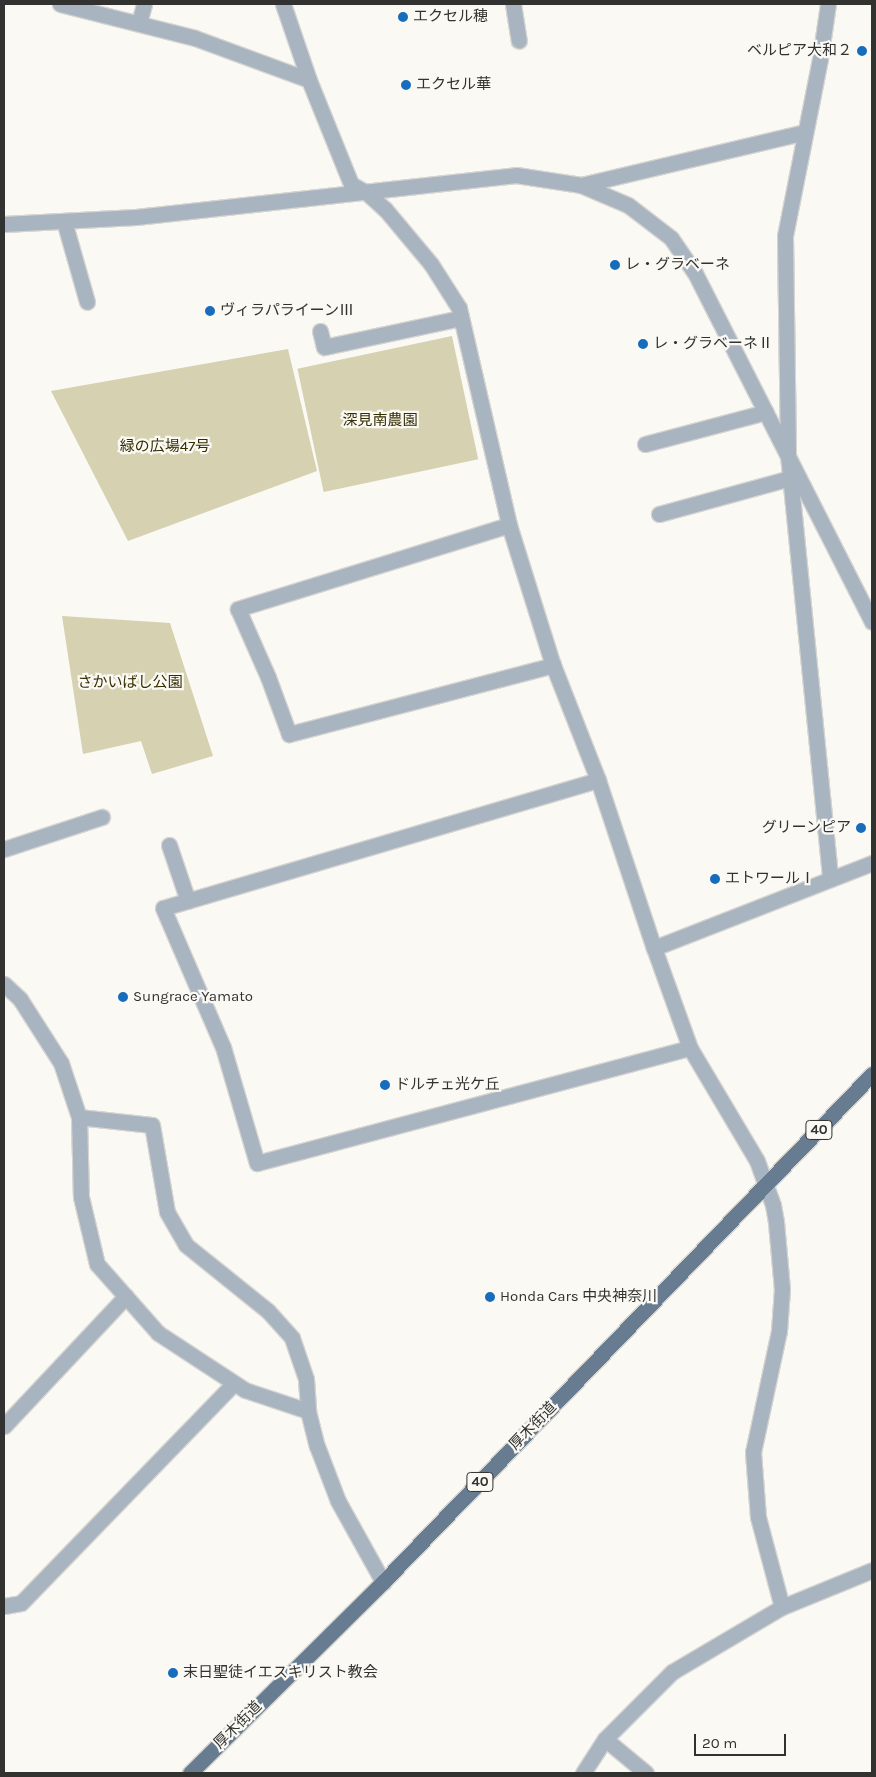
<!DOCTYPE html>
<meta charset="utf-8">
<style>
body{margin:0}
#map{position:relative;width:876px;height:1777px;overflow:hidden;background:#faf9f4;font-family:Karla,"Noto Sans JP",sans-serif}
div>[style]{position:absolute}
.green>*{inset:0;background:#d5d1b1;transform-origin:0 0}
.roads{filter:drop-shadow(1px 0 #d6d5d1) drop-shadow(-1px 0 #d6d5d1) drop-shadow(0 1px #d6d5d1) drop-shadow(0 -1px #d6d5d1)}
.minor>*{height:15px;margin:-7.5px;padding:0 7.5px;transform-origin:7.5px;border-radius:7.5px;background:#a9b4c1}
.major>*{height:15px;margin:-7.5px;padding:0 7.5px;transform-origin:7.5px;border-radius:7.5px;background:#677b91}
.dots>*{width:14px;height:14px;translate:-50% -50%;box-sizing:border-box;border:2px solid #faf9f4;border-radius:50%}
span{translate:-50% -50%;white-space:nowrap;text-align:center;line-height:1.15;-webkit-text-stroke:4.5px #faf9f4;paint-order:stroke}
.shield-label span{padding:1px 4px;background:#faf9f4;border:1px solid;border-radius:4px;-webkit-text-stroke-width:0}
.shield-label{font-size:14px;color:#323230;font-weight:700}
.poi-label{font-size:15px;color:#323230}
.left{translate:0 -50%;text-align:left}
.right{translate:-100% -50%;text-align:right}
.park-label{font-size:15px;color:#342d00}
.street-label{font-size:15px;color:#323230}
.frame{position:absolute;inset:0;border:5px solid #323230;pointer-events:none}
.scale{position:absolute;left:694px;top:1734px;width:92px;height:22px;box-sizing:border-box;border:2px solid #323230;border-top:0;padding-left:6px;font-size:15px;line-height:18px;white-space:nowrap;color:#323230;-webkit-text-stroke:4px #faf9f4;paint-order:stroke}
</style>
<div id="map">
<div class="green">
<i style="left:452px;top:336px;width:126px;height:158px;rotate:78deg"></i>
<i style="clip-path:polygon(288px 349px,317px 471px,128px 541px,51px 391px)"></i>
<i style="clip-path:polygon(62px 616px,170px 623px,213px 756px,152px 774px,141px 741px,83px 754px)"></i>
</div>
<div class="roads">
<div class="minor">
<i style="left:60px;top:4px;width:139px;rotate:14.1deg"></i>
<i style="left:195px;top:38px;width:121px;rotate:20.2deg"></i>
<i style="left:283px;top:4px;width:80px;rotate:71.1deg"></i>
<i style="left:309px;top:80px;width:112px;rotate:68deg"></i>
<i style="left:351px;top:184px;width:18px;rotate:29deg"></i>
<i style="left:367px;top:193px;width:24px;rotate:42deg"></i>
<i style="left:385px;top:209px;width:72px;rotate:50.1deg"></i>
<i style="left:431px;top:264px;width:52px;rotate:57.5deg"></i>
<i style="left:459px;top:308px;width:223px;rotate:77deg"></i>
<i style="left:509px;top:525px;width:147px;rotate:72.6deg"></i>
<i style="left:553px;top:665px;width:123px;rotate:68.6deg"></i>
<i style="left:598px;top:780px;width:177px;rotate:71.6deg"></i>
<i style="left:654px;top:948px;width:106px;rotate:70.2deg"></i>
<i style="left:690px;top:1048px;width:131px;rotate:59.3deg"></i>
<i style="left:757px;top:1161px;width:47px;rotate:70deg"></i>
<i style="left:773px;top:1205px;width:17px;rotate:80deg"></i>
<i style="left:776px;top:1222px;width:67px;rotate:84.9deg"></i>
<i style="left:782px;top:1289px;width:42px;rotate:94.1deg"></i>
<i style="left:779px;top:1331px;width:124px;rotate:102.1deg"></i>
<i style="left:753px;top:1452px;width:65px;rotate:85.6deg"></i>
<i style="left:758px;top:1517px;width:93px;rotate:75.1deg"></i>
<i style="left:513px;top:4px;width:37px;rotate:81deg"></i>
<i style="left:828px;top:4px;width:56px;rotate:98.3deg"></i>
<i style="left:820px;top:59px;width:180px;rotate:101.2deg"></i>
<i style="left:785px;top:236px;width:219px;rotate:89.2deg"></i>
<i style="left:788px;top:455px;width:426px;rotate:84.3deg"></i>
<i style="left:139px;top:23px;width:20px;rotate:-75deg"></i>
<i style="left:581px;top:185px;width:230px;rotate:-13.3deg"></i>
<i style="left:64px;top:221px;width:84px;rotate:74.1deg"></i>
<i style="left:4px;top:224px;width:132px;rotate:-3deg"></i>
<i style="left:136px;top:217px;width:382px;rotate:-6.3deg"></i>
<i style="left:516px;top:175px;width:66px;rotate:8.7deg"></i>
<i style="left:581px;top:185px;width:51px;rotate:23.1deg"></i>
<i style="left:628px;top:205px;width:54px;rotate:37.5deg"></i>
<i style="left:671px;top:238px;width:42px;rotate:55.6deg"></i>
<i style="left:695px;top:273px;width:391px;rotate:63.1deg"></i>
<i style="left:320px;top:331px;width:16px;rotate:76deg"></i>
<i style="left:324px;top:347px;width:140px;rotate:-12deg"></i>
<i style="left:645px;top:444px;width:125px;rotate:-14.8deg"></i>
<i style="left:659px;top:514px;width:137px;rotate:-15.3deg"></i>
<i style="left:509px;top:525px;width:284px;rotate:162.8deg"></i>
<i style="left:238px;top:609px;width:74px;rotate:66.2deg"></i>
<i style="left:268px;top:677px;width:61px;rotate:69.8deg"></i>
<i style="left:289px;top:734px;width:273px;rotate:-14.6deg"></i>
<i style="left:598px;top:780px;width:453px;rotate:163.6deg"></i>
<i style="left:163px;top:908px;width:151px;rotate:66.7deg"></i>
<i style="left:223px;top:1047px;width:121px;rotate:73.7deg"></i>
<i style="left:257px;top:1163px;width:448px;rotate:-14.9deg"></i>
<i style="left:169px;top:845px;width:59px;rotate:71.3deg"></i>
<i style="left:4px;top:849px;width:103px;rotate:-18.1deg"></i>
<i style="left:654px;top:948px;width:234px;rotate:-21.3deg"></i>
<i style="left:4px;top:984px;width:22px;rotate:43deg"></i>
<i style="left:20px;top:999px;width:76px;rotate:57.4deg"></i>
<i style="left:61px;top:1063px;width:57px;rotate:71.6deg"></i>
<i style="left:79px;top:1117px;width:80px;rotate:88.6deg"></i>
<i style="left:81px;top:1197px;width:69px;rotate:76.6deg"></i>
<i style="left:97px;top:1264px;width:92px;rotate:48.5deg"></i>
<i style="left:158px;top:1333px;width:104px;rotate:33.2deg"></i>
<i style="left:245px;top:1390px;width:66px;rotate:18.4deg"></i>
<i style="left:308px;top:1411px;width:36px;rotate:76deg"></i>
<i style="left:317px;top:1446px;width:59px;rotate:69.1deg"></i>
<i style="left:338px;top:1501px;width:93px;rotate:60.9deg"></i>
<i style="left:79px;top:1117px;width:73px;rotate:6.3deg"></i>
<i style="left:152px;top:1125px;width:88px;rotate:80.2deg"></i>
<i style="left:167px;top:1212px;width:38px;rotate:60deg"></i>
<i style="left:186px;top:1245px;width:105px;rotate:38.8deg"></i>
<i style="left:268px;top:1311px;width:36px;rotate:48deg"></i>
<i style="left:292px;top:1338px;width:43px;rotate:71.1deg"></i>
<i style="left:306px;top:1379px;width:32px;rotate:86deg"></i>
<i style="left:4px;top:1426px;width:178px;rotate:-46.8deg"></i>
<i style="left:4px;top:1606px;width:17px;rotate:-10deg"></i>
<i style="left:21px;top:1603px;width:306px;rotate:-45.9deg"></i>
<i style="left:605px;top:1739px;width:53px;rotate:39.7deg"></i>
<i style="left:583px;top:1773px;width:40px;rotate:-57.1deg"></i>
<i style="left:605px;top:1739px;width:95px;rotate:-45deg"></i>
<i style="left:672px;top:1672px;width:128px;rotate:-30.6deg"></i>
<i style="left:782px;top:1607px;width:97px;rotate:-22.3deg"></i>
</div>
<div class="major">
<i style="left:190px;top:1773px;width:272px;rotate:-44.7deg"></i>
<i style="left:383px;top:1582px;width:705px;rotate:-46.09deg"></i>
</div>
</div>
<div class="dots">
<i style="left:403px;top:17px;background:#176dbb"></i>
<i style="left:862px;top:51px;background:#176dbb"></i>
<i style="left:406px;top:85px;background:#176dbb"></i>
<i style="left:615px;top:265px;background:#176dbb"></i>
<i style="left:210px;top:311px;background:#176dbb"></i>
<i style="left:643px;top:344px;background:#176dbb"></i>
<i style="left:861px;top:828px;background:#176dbb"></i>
<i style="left:715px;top:879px;background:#176dbb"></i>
<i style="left:123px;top:997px;background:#176dbb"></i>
<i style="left:385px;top:1085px;background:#176dbb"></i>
<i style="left:490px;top:1297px;background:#176dbb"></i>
<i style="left:173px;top:1673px;background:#176dbb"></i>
</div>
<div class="shield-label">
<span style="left:819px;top:1130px">40</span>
<span style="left:480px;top:1482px">40</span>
</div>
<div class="poi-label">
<span class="left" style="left:413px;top:17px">エクセル穂</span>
<span class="right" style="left:852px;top:51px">ベルピア大和２</span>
<span class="left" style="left:416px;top:85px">エクセル華</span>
<span class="left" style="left:625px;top:265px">レ・グラベーネ</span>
<span class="left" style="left:220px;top:311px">ヴィラパライーンⅢ</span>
<span class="left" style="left:653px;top:344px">レ・グラベーネⅡ</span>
<span class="right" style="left:851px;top:828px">グリーンピア</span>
<span class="left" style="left:725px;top:879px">エトワールⅠ</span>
<span class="left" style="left:133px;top:997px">Sungrace Yamato</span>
<span class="left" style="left:395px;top:1085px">ドルチェ光ケ丘</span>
<span class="left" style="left:500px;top:1297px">Honda Cars 中央神奈川</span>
<span class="left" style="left:183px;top:1673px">末日聖徒イエスキリスト教会</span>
</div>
<div class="park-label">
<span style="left:380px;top:421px">深見南農園</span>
<span style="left:165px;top:447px">緑の広場47号</span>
<span style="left:130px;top:683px">さかいばし公園</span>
</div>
<div class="street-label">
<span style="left:533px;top:1426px;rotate:-46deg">厚木街道</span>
<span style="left:238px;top:1725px;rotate:-45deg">厚木街道</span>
</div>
<div class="frame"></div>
<div class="scale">20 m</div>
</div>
